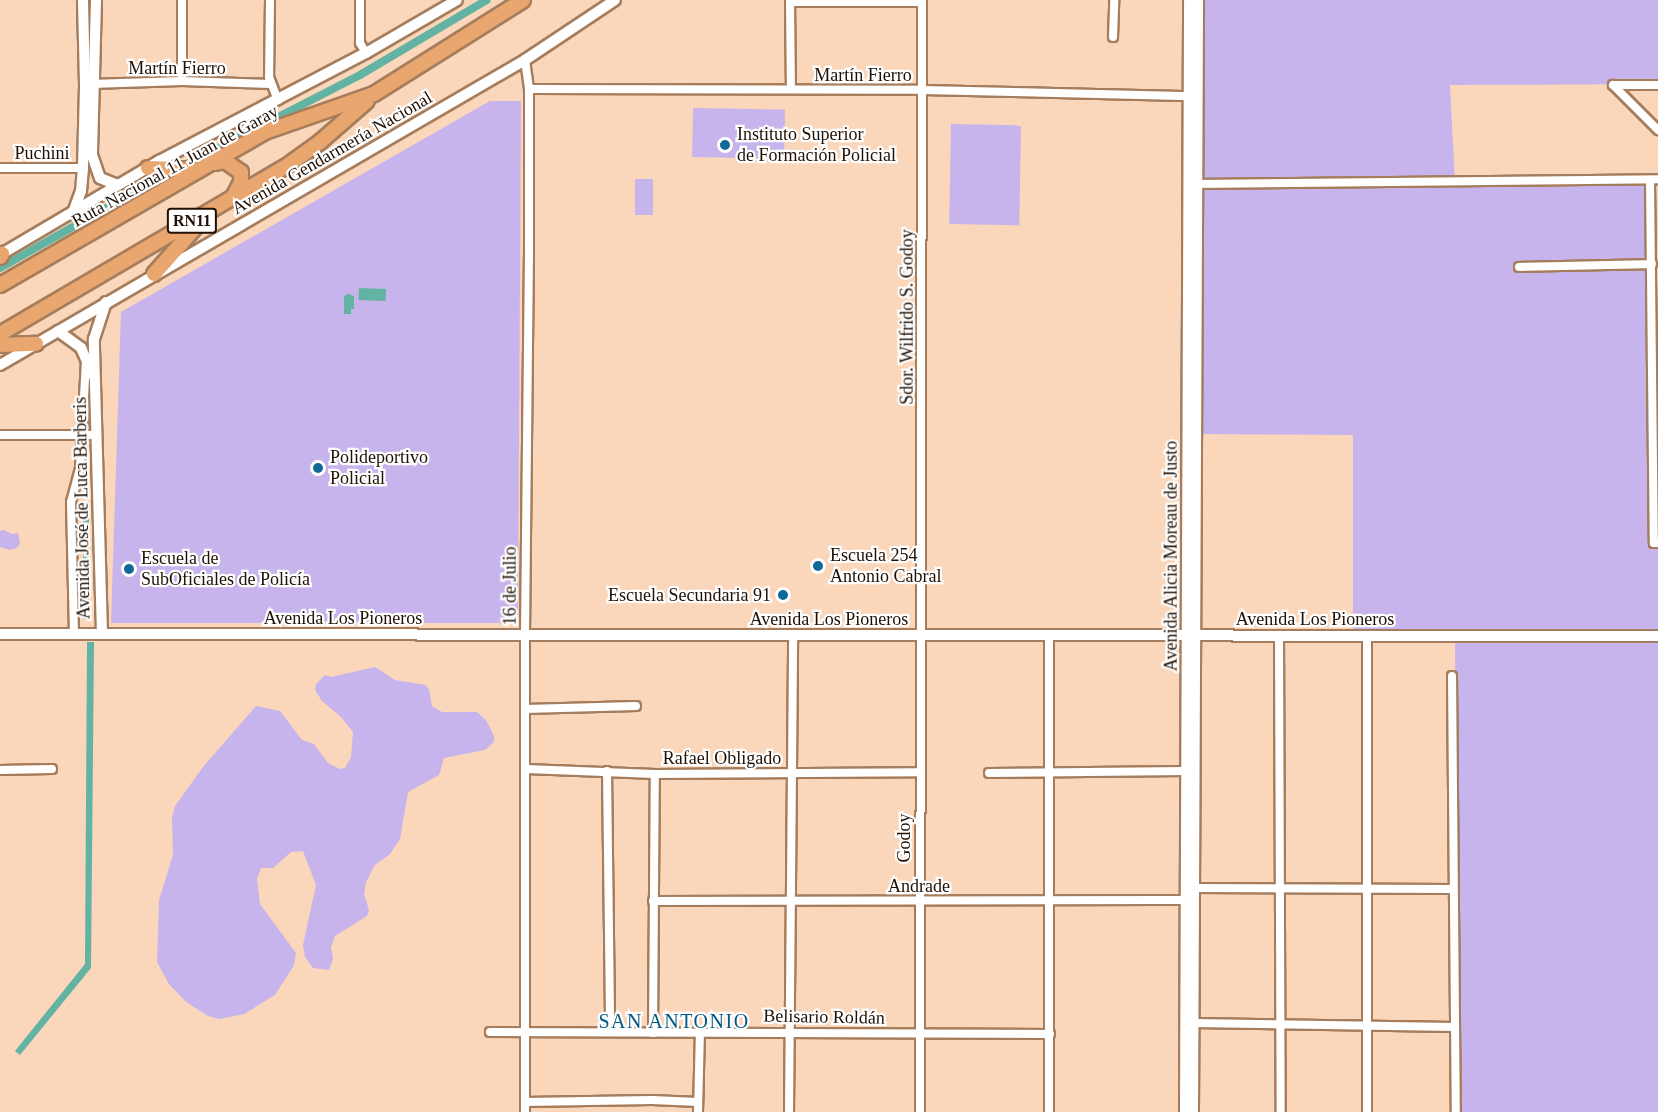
<!DOCTYPE html>
<meta charset="utf-8">
<style>
body{margin:0}
#map{position:relative;width:1658px;height:1112px;overflow:hidden;background:#fad6ba;font-family:Georgia,serif}
div>[style]{position:absolute}
.green>*{inset:0;background:#c7b4ec;transform-origin:0 0}
.water>*{inset:0;background:#62b3a3;transform-origin:0 0}
.canal>*{height:8px;margin:-4px;padding:0 4px;transform-origin:4px;border-radius:4px;background:#62b3a3}
.roads{filter:drop-shadow(2px 0 #a67d5c) drop-shadow(-2px 0 #a67d5c) drop-shadow(0 2px #a67d5c) drop-shadow(0 -2px #a67d5c)}
.street>*{height:8px;margin:-4px;padding:0 4px;transform-origin:4px;border-radius:4px;background:#fff}
.secondary>*{height:10px;margin:-5px;padding:0 5px;transform-origin:5px;border-radius:5px;background:#fff}
.highway>*{height:14px;margin:-7px;padding:0 7px;transform-origin:7px;border-radius:7px;background:#e9a66f}
.dots>*{width:16px;height:16px;translate:-50% -50%;box-sizing:border-box;border:3px solid #fff;border-radius:50%}
span{translate:-50% -50%;white-space:nowrap;text-align:center;line-height:1.15;-webkit-text-stroke:4.5px #fff;paint-order:stroke}
.shield-label span{padding:2px 4px;background:#fff;border:2px solid;border-radius:4px;-webkit-text-stroke-width:0}
.shield-label{font-size:16px;color:#201004;font-weight:700}
.street-label{font-size:18px;color:#201004}
.poi-label{font-size:18px;color:#201004}
.left{translate:0 -50%;text-align:left}
.right{translate:-100% -50%;text-align:right}
.neighbourhood-label{font-size:20px;color:#015883;letter-spacing:1.5px}
</style>
<div id="map">
<div class="green">
<i style="clip-path:polygon(1197px 0,1658px 0,1658px 84px,1450px 85px,1455px 184px,1649px 181px,1653px 532px,1658px 540px,1658px 1112px,1457px 1112px,1455px 642px,1353px 641px,1353px 435px,1197px 434px)"></i>
<i style="clip-path:polygon(490px 101px,521px 101px,518px 623px,111px 623px,121px 312px)"></i>
<i style="left:693px;top:108px;width:92px;height:49px;rotate:1deg"></i>
<i style="left:951px;top:124px;width:70px;height:100px;rotate:1deg"></i>
<i style="left:635px;top:179px;width:18px;height:36px"></i>
<i style="clip-path:polygon(4px 530px,12px 534px,18px 533px,20px 543px,17px 548px,10px 550px,0 547px,0 531px)"></i>
<i style="clip-path:polygon(375px 667px,395px 680px,425px 685px,429px 689px,432px 706px,442px 712px,477px 712px,486px 720px,494px 736px,494px 742px,485px 750px,444px 758px,439px 775px,408px 792px,400px 839px,390px 854px,375px 865px,366px 882px,364px 894px,369px 910px,367px 916px,335px 936px,331px 947px,333px 959px,329px 970px,313px 968px,305px 957px,303px 945px,316px 885px,303px 851px,291px 852px,273px 868px,261px 868px,257px 879px,260px 904px,296px 953px,294px 965px,275px 995px,244px 1014px,219px 1019px,208px 1016px,186px 1002px,169px 984px,157px 962px,159px 900px,173px 855px,172px 817px,175px 806px,203px 767px,256px 706px,280px 711px,302px 740px,314px 744px,328px 763px,340px 769px,345px 768px,351px 757px,353px 732px,341px 717px,322px 701px,315px 690px,316px 684px,325px 675px,331px 677px)"></i>
</div>
<div class="water">
<i style="left:359px;top:288px;width:27px;height:12px;rotate:2deg"></i>
<i style="clip-path:polygon(348px 294px,354px 296px,354px 309px,351px 309px,351px 314px,344px 314px,344px 296px)"></i>
<i style="left:83px;top:502px;width:6px;height:117px"></i>
<i style="clip-path:polygon(87px 642px,94px 642px,91px 968px,20px 1055px,15px 1051px,85px 964px)"></i>
</div>
<div class="canal">
<i style="left:183px;top:166px;width:199px;rotate:-27.2deg"></i>
<i style="left:360px;top:75px;width:147px;rotate:-30.6deg"></i>
<i style="left:0;top:268px;width:195px;rotate:-29.5deg"></i>
</div>
<div class="roads">
<div class="street">
<i style="left:270px;top:0;width:77px;rotate:90.7deg"></i>
<i style="left:269px;top:77px;width:25px;rotate:69deg"></i>
<i style="left:360px;top:0;width:43px;rotate:90deg"></i>
<i style="left:360px;top:43px;width:12px;rotate:59deg"></i>
<i style="left:790px;top:0;width:89px;rotate:89.4deg"></i>
<i style="left:790px;top:2px;width:132px"></i>
<i style="left:1113px;top:37px;width:37px;rotate:-88deg"></i>
<i style="left:525px;top:60px;width:29px;rotate:82deg"></i>
<i style="left:529px;top:89px;width:162px;rotate:90deg"></i>
<i style="left:529px;top:251px;width:384px;rotate:90.6deg"></i>
<i style="left:525px;top:635px;width:477px;rotate:90deg"></i>
<i style="left:182px;top:81px;width:81px;rotate:-90deg"></i>
<i style="left:91px;top:84px;width:91px;rotate:-1.9deg"></i>
<i style="left:182px;top:81px;width:88px;rotate:2deg"></i>
<i style="left:1613px;top:85px;width:64px;rotate:45deg"></i>
<i style="left:1613px;top:85px;width:45px"></i>
<i style="left:529px;top:89px;width:393px;rotate:0.1deg"></i>
<i style="left:922px;top:90px;width:271px;rotate:1.3deg"></i>
<i style="left:0;top:168px;width:83px"></i>
<i style="left:1650px;top:180px;width:363px;rotate:89.4deg"></i>
<i style="left:1654px;top:543px;width:4px"></i>
<i style="left:1197px;top:184px;width:461px;rotate:-0.6deg"></i>
<i style="left:1519px;top:267px;width:133px;rotate:-1.3deg"></i>
<i style="left:0;top:435px;width:97px"></i>
<i style="left:74px;top:634px;width:132px;rotate:-91.3deg"></i>
<i style="left:71px;top:502px;width:35px;rotate:-75deg"></i>
<i style="left:80px;top:468px;width:107px;rotate:-86.8deg"></i>
<i style="left:1049px;top:635px;width:477px;rotate:90deg"></i>
<i style="left:1279px;top:635px;width:477px;rotate:89.8deg"></i>
<i style="left:1452px;top:676px;width:436px;rotate:89.5deg"></i>
<i style="left:525px;top:709px;width:111px;rotate:-1.5deg"></i>
<i style="left:526px;top:769px;width:129px;rotate:2.2deg"></i>
<i style="left:655px;top:774px;width:263px;rotate:-0.4deg"></i>
<i style="left:0;top:770px;width:52px;rotate:-1.1deg"></i>
<i style="left:607px;top:771px;width:261px;rotate:89.3deg"></i>
<i style="left:989px;top:773px;width:197px;rotate:-0.6deg"></i>
<i style="left:1194px;top:888px;width:259px;rotate:0.2deg"></i>
<i style="left:653px;top:901px;width:533px;rotate:-0.11deg"></i>
<i style="left:1193px;top:1023px;width:262px;rotate:0.9deg"></i>
<i style="left:490px;top:1032px;width:560px;rotate:0.2deg"></i>
<i style="left:653px;top:1033px;width:259px;rotate:-89.6deg"></i>
<i style="left:525px;top:1102px;width:127px;rotate:-0.9deg"></i>
<i style="left:652px;top:1100px;width:46px;rotate:2.5deg"></i>
<i style="left:698px;top:1112px;width:80px;rotate:-88.6deg"></i>
<i style="left:789px;top:1112px;width:477px;rotate:-89.5deg"></i>
<i style="left:920px;top:1112px;width:1112px;rotate:-89.9deg"></i>
<i style="left:1367px;top:1112px;width:476px;rotate:-90deg"></i>
</div>
<div class="secondary">
<i style="left:96px;top:0;width:155px;rotate:91.5deg"></i>
<i style="left:92px;top:155px;width:24px;rotate:71deg"></i>
<i style="left:100px;top:178px;width:18px;rotate:22deg"></i>
<i style="left:74px;top:210px;width:20px;rotate:-70deg"></i>
<i style="left:81px;top:191px;width:23px;rotate:-85deg"></i>
<i style="left:83px;top:168px;width:84px;rotate:-88.6deg"></i>
<i style="left:85px;top:84px;width:84px;rotate:-91.4deg"></i>
<i style="left:0;top:255px;width:185px;rotate:-30.6deg"></i>
<i style="left:159px;top:161px;width:233px;rotate:-27.6deg"></i>
<i style="left:366px;top:53px;width:105px;rotate:-30.2deg"></i>
<i style="left:58px;top:331px;width:29px;rotate:36deg"></i>
<i style="left:81px;top:348px;width:30px;rotate:66deg"></i>
<i style="left:0;top:365px;width:607px;rotate:-30.15deg"></i>
<i style="left:525px;top:60px;width:108px;rotate:-33.7deg"></i>
<i style="left:0;top:634px;width:1658px;rotate:0.07deg"></i>
<i style="left:102px;top:634px;width:295px;rotate:-91.6deg"></i>
<i style="left:94px;top:339px;width:39px;rotate:-72deg"></i>
<i style="left:1185px;top:1112px;width:1112px;rotate:-89.79deg"></i>
<i style="left:1193px;top:1112px;width:1112px;rotate:-89.74deg"></i>
</div>
<div class="highway">
<i style="left:214px;top:163px;width:11px;rotate:-10deg"></i>
<i style="left:225px;top:161px;width:19px;rotate:35deg"></i>
<i style="left:241px;top:172px;width:10px;rotate:90deg"></i>
<i style="left:241px;top:182px;width:16px;rotate:117deg"></i>
<i style="left:148px;top:168px;width:51px;rotate:2.2deg"></i>
<i style="left:0;top:257px;width:4px;rotate:-56deg"></i>
<i style="left:154px;top:274px;width:71px;rotate:-48.4deg"></i>
<i style="left:0;top:285px;width:306px;rotate:-30deg"></i>
<i style="left:265px;top:132px;width:115px;rotate:-19.2deg"></i>
<i style="left:374px;top:94px;width:176px;rotate:-32.2deg"></i>
<i style="left:0;top:334px;width:338px;rotate:-30.4deg"></i>
<i style="left:291px;top:163px;width:36px;rotate:-36deg"></i>
<i style="left:320px;top:142px;width:62px;rotate:-41.1deg"></i>
<i style="left:0;top:345px;width:36px;rotate:-2deg"></i>
</div>
</div>
<div class="dots">
<i style="left:725px;top:145px;background:#106999"></i>
<i style="left:318px;top:468px;background:#106999"></i>
<i style="left:818px;top:566px;background:#106999"></i>
<i style="left:129px;top:569px;background:#106999"></i>
<i style="left:783px;top:595px;background:#106999"></i>
</div>
<div class="shield-label">
<span style="left:192px;top:221px">RN11</span>
</div>
<div class="street-label">
<span style="left:177px;top:68px">Martín Fierro</span>
<span style="left:863px;top:75px">Martín Fierro</span>
<span style="left:42px;top:153px">Puchini</span>
<span style="left:332px;top:153px;rotate:-30deg">Avenida Gendarmería Nacional</span>
<span style="left:175px;top:166px;rotate:-29deg">Ruta Nacional 11 Juan de Garay</span>
<span style="left:907px;top:317px;rotate:-90deg">Sdor. Wilfrido S. Godoy</span>
<span style="left:82px;top:508px;rotate:-91deg">Avenida José de Luca Barberis</span>
<span style="left:1171px;top:556px;rotate:-90deg">Avenida Alicia Moreau de Justo</span>
<span style="left:510px;top:586px;rotate:-90deg">16 de Julio</span>
<span style="left:343px;top:618px">Avenida Los Pioneros</span>
<span style="left:829px;top:619px">Avenida Los Pioneros</span>
<span style="left:1315px;top:619px">Avenida Los Pioneros</span>
<span style="left:722px;top:758px">Rafael Obligado</span>
<span style="left:904px;top:838px;rotate:-90deg">Godoy</span>
<span style="left:919px;top:886px">Andrade</span>
<span style="left:824px;top:1017px;rotate:1deg">Belisario Roldán</span>
</div>
<div class="poi-label">
<span class="left" style="left:737px;top:145px">Instituto Superior<br>de Formación Policial</span>
<span class="left" style="left:330px;top:468px">Polideportivo<br>Policial</span>
<span class="left" style="left:830px;top:566px">Escuela 254<br>Antonio Cabral</span>
<span class="left" style="left:141px;top:569px">Escuela de<br>SubOficiales de Policía</span>
<span class="right" style="left:771px;top:595px">Escuela Secundaria 91</span>
</div>
<div class="neighbourhood-label">
<span style="left:674px;top:1021px">SAN ANTONIO</span>
</div>
</div>
